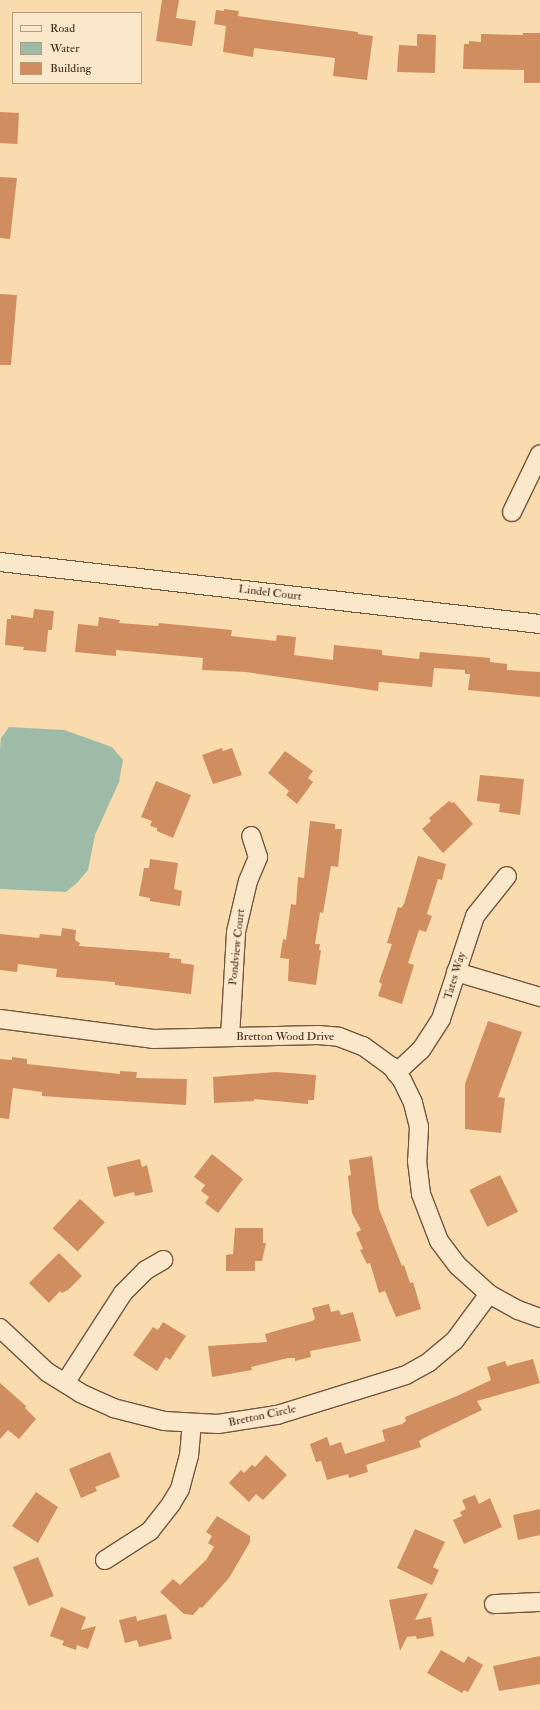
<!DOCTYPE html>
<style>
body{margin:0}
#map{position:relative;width:540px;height:1710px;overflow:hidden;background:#f9dbae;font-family:"IM FELL Double Pica",serif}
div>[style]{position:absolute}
.water>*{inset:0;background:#9ebba7}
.building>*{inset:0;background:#d08d60;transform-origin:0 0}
.roads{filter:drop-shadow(1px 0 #735640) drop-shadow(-1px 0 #735640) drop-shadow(0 1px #735640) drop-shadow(0 -1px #735640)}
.minor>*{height:18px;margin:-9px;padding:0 9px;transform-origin:9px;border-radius:9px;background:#fbe8ca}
span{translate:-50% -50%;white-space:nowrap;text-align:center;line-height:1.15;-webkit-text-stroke:4px #fbe8ca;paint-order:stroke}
.street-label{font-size:12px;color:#46291c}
.legend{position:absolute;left:12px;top:12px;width:130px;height:72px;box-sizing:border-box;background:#fbe8ca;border:1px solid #b39c84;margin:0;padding:5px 7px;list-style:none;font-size:12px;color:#46291c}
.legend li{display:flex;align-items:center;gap:8px;height:20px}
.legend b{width:20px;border:1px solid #b39c84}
</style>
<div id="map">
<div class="water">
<i style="clip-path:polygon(9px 727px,64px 730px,112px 747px,123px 760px,119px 782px,95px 835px,88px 870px,77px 883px,66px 892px,0 889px,0 749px,1px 738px)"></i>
</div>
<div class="building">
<i style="clip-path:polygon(162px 0,179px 0,176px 18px,196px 21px,192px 46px,156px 41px)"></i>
<i style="clip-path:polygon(224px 9px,239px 11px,238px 16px,358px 32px,358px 34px,373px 36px,367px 80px,333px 76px,335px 58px,254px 48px,253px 57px,223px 52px,226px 26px,214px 24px,216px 10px,224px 11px)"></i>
<i style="clip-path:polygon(523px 33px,540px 33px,540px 83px,524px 83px,524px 70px,463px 69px,464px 44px,469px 44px,469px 41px,481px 42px,481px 34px,523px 35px)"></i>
<i style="clip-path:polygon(417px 34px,436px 35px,435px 73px,397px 72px,399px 45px,417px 46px)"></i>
<i style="left:0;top:112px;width:19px;height:31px;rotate:3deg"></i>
<i style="clip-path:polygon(0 177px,17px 178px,10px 239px,0 238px)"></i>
<i style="clip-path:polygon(0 294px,17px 295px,11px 365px,0 365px)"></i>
<i style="clip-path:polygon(34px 609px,54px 611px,52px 630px,48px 630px,46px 652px,23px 650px,24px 647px,5px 645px,7px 619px,11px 619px,11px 615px,33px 618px)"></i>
<i style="clip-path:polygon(99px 617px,120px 620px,119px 623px,158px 626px,159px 623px,232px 630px,231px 636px,276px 641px,277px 635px,296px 637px,294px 655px,333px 660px,334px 645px,382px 650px,382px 655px,419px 659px,420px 652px,490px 658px,490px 662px,507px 664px,507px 670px,540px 672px,540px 697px,468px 690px,470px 674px,465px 674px,465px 670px,434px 668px,432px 687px,379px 682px,378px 691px,246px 672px,202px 670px,203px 658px,116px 650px,116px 656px,75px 652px,78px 624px,98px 626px)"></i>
<i style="clip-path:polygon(222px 748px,223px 751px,232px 748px,242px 775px,213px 784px,202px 755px)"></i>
<i style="clip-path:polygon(285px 751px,313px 771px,308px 778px,313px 782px,297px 804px,286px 795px,289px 791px,268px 773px)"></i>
<i style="clip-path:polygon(480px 775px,524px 779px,520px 815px,499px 812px,500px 804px,477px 801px)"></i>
<i style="clip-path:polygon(156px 781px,191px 795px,173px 838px,157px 831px,157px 828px,150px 826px,152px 821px,141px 817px)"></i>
<i style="clip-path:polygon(449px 801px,452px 803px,454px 802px,473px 824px,443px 853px,422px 829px,431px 821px,429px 818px)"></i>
<i style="clip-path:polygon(310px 821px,335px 824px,335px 829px,342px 829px,338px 867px,331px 866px,323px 913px,320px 912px,315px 944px,320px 944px,319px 950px,321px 950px,316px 985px,288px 981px,289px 959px,280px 958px,283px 939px,286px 940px,291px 904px,296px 905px,298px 877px,304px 878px)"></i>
<i style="clip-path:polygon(418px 856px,446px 864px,442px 880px,438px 879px,427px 914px,432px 916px,426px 932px,419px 930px,408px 963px,414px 965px,402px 1004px,378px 996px,382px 984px,379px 982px,392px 944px,387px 943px,398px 907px,401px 908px,404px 904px)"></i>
<i style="clip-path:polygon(150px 859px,178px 863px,174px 889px,182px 891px,180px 906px,150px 901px,150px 898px,139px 896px,144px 868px,149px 868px)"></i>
<i style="clip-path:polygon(62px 928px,76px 930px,75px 940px,80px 943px,79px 946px,170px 953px,169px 958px,181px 959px,181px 963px,194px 965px,191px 994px,115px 985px,115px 982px,56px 977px,57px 969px,18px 964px,17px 972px,0 970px,0 934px,39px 938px,40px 934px,61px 936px)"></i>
<i style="clip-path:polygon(488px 1021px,522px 1032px,498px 1097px,505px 1098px,501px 1133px,465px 1129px,465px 1084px)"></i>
<i style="clip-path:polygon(12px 1057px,27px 1059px,27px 1064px,120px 1074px,120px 1071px,137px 1072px,136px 1078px,187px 1079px,186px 1105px,70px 1098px,42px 1096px,42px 1092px,13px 1088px,9px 1119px,0 1118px,0 1059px,12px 1060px)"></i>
<i style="clip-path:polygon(276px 1072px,316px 1075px,314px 1100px,308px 1100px,308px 1104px,254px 1099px,254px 1101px,214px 1103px,213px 1077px)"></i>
<i style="clip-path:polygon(212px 1154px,243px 1179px,218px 1213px,205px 1203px,209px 1197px,201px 1191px,205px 1185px,194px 1177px)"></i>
<i style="clip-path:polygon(372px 1156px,379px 1209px,402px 1266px,404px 1265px,410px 1283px,413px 1282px,421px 1309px,396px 1317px,385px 1291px,379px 1293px,370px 1263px,367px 1264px,360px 1250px,363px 1249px,356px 1233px,361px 1230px,352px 1213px,348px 1176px,351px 1175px,349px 1160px)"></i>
<i style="clip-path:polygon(140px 1159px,142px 1167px,147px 1165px,153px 1192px,135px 1196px,134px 1192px,114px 1197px,107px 1167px)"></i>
<i style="left:500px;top:1175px;width:41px;height:34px;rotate:64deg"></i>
<i style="left:80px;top:1199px;width:34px;height:40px;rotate:43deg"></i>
<i style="clip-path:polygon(235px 1228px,263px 1228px,263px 1243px,266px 1243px,262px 1261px,255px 1261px,255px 1271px,226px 1271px,226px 1255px,233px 1254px)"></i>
<i style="clip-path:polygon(59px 1253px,82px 1276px,68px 1290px,62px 1293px,60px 1291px,49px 1303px,29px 1283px)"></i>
<i style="clip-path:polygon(329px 1304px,331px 1312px,339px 1310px,341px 1315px,353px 1312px,361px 1341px,310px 1351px,311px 1357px,295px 1361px,295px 1358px,288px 1358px,251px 1367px,252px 1370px,212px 1377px,208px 1346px,267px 1342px,265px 1334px,312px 1321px,315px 1319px,312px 1308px)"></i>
<i style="clip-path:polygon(163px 1322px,186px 1336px,170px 1360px,166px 1357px,157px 1371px,133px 1355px,153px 1327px,158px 1330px)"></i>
<i style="clip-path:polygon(533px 1359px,540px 1383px,477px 1401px,482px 1410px,424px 1438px,419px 1441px,421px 1447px,366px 1465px,368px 1472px,349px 1478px,348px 1474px,327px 1480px,321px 1461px,316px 1462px,310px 1444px,327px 1437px,330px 1446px,341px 1442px,345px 1454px,385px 1441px,382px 1430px,402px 1424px,406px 1421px,405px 1417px,457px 1396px,491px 1380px,487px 1367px,505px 1361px,507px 1366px)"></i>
<i style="clip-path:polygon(0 1383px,26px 1406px,25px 1408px,36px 1419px,19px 1439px,8px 1430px,0 1439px)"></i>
<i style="clip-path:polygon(110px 1452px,120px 1477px,95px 1487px,97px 1491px,81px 1498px,69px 1469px)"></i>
<i style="clip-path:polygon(266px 1455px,287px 1475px,263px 1500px,256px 1494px,249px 1502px,229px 1483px,241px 1470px,244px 1473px,252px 1465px,255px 1467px)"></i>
<i style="clip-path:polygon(36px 1492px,58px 1507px,38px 1543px,12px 1526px)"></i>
<i style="clip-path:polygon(475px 1495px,479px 1504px,490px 1498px,502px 1527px,464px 1544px,453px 1520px,462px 1516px,460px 1512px,466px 1509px,462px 1500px)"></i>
<i style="clip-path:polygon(540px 1509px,540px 1535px,518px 1540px,513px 1515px)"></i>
<i style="clip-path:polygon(217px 1516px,250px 1536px,250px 1542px,229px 1578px,202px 1608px,200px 1607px,193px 1615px,184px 1614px,160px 1592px,173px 1579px,180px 1585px,206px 1560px,214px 1547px,208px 1543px,212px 1536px,206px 1532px)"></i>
<i style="clip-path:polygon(415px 1529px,445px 1542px,433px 1567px,439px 1570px,432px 1585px,397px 1568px)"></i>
<i style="left:38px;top:1557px;width:42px;height:27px;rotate:68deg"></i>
<i style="clip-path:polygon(428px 1593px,415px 1620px,431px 1617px,434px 1636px,417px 1639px,416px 1636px,407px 1637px,400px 1651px,389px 1600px)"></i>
<i style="clip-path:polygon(61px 1607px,86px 1617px,81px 1630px,96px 1626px,88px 1649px,77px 1645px,76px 1650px,62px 1645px,64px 1641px,50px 1636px)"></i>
<i style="clip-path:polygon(166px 1614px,172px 1639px,139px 1647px,137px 1640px,125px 1643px,119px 1620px,136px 1616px,137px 1621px)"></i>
<i style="clip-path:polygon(441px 1650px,464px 1663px,468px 1656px,483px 1665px,468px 1692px,464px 1690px,462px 1693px,427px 1673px)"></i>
<i style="clip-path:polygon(540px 1656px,540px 1684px,499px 1691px,493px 1666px)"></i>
</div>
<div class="roads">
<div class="minor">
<i style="left:512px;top:512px;width:64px;rotate:-64.2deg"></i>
<i style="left:0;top:562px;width:544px;rotate:6.55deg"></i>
<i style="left:456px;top:972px;width:88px;rotate:16.6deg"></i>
<i style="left:0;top:1019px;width:154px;rotate:7.4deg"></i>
<i style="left:153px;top:1039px;width:165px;rotate:-1.4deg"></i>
<i style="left:318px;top:1035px;width:21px;rotate:5deg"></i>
<i style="left:339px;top:1037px;width:26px;rotate:21deg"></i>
<i style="left:363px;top:1046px;width:34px;rotate:36deg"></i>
<i style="left:391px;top:1066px;width:18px;rotate:52deg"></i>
<i style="left:402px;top:1080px;width:25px;rotate:64deg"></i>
<i style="left:413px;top:1103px;width:25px;rotate:76deg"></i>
<i style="left:419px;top:1127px;width:34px;rotate:93deg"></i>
<i style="left:417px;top:1161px;width:33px;rotate:83deg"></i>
<i style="left:421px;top:1194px;width:50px;rotate:69deg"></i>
<i style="left:439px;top:1241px;width:31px;rotate:53deg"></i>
<i style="left:458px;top:1266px;width:42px;rotate:42.1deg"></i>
<i style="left:489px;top:1294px;width:33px;rotate:29deg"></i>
<i style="left:518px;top:1310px;width:23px;rotate:20deg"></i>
<i style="left:230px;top:1037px;width:105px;rotate:-86.7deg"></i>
<i style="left:236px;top:932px;width:52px;rotate:-76.8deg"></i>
<i style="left:248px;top:881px;width:26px;rotate:-67deg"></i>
<i style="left:258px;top:857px;width:22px;rotate:-108deg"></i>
<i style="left:396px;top:1073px;width:34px;rotate:-43deg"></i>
<i style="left:421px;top:1050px;width:37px;rotate:-57deg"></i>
<i style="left:441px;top:1019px;width:108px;rotate:-71.7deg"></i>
<i style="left:475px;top:916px;width:51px;rotate:-51.3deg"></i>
<i style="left:0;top:1328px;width:64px;rotate:43.1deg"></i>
<i style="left:47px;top:1372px;width:39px;rotate:32deg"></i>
<i style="left:80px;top:1393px;width:36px;rotate:24deg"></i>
<i style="left:113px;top:1408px;width:53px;rotate:14.3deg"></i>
<i style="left:164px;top:1421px;width:54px;rotate:3.2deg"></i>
<i style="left:218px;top:1424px;width:60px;rotate:-8.7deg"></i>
<i style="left:277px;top:1415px;width:135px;rotate:-17.2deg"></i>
<i style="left:406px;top:1375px;width:26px;rotate:-29deg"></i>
<i style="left:429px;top:1362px;width:34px;rotate:-40deg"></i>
<i style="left:455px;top:1340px;width:57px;rotate:-53.5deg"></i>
<i style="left:65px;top:1383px;width:107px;rotate:-57.2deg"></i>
<i style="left:123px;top:1293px;width:33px;rotate:-45deg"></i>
<i style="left:146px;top:1270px;width:20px;rotate:-30deg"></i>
<i style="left:105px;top:1560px;width:54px;rotate:-32.8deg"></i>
<i style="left:150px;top:1531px;width:34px;rotate:-52deg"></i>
<i style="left:171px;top:1504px;width:17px;rotate:-59deg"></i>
<i style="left:180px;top:1489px;width:34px;rotate:-75deg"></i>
<i style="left:189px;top:1456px;width:32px;rotate:-85deg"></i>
<i style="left:494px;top:1604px;width:46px;rotate:-2.5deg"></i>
</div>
</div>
<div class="street-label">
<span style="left:270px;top:593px;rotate:7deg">Lindel Court</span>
<span style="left:237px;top:947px;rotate:-84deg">Pondview Court</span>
<span style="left:455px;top:976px;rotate:-73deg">Tates Way</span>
<span style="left:285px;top:1037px">Bretton Wood Drive</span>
<span style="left:262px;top:1416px;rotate:-12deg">Bretton Circle</span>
</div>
<ul class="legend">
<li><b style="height:5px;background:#fbe8ca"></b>Road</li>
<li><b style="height:11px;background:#9ebba7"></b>Water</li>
<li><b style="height:11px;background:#d08d60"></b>Building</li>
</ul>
</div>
